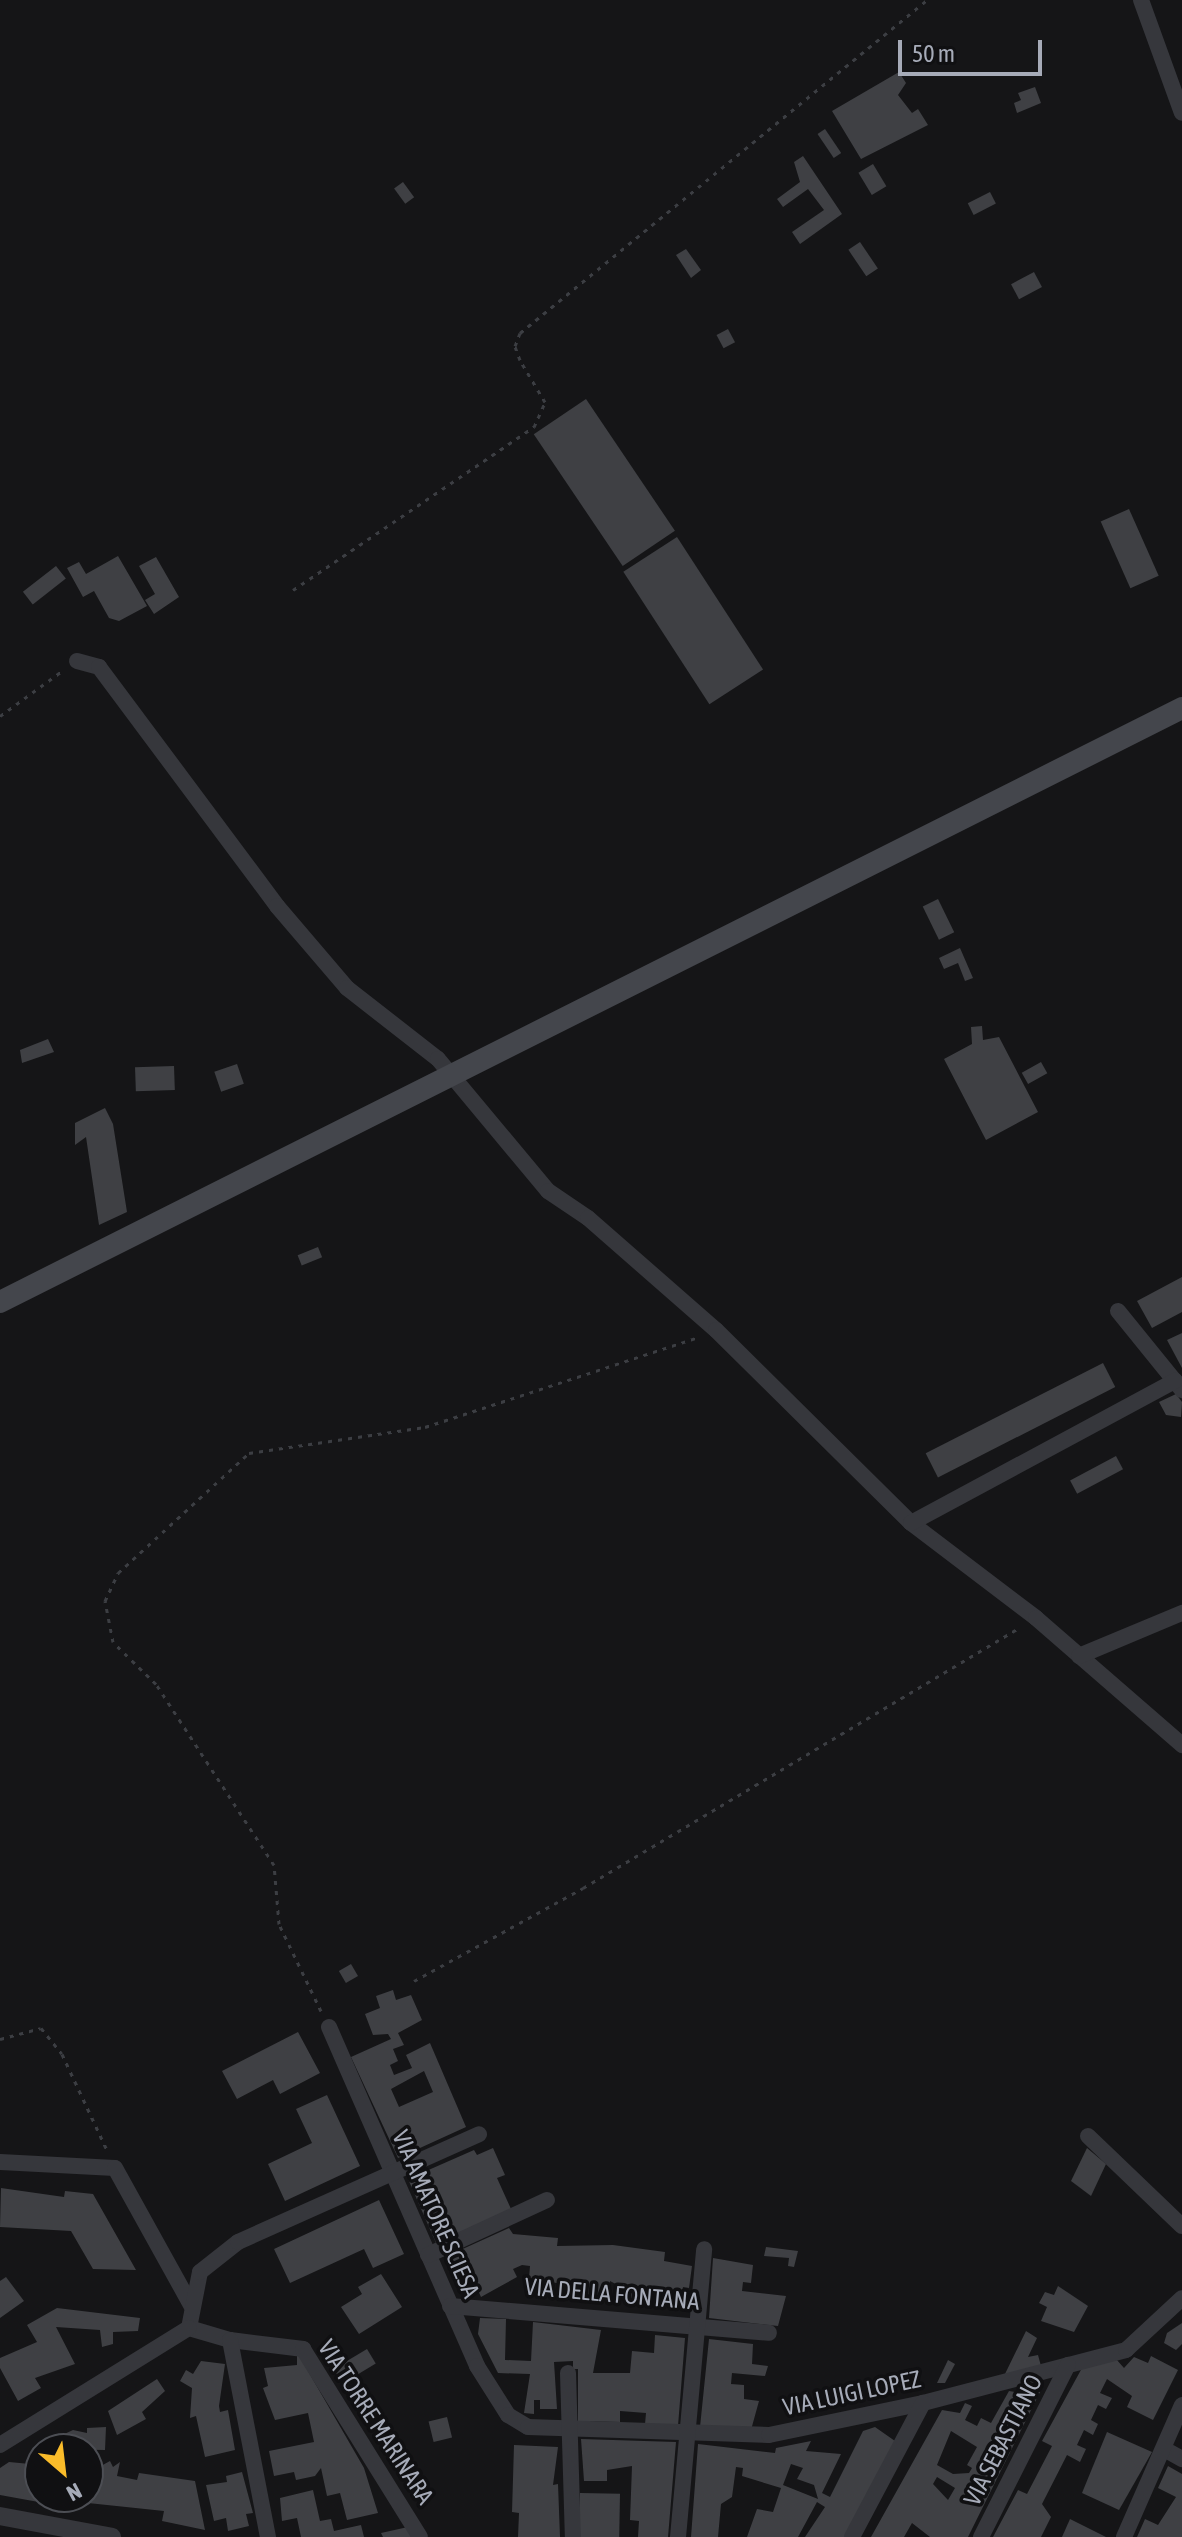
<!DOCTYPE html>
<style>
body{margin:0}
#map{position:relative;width:1182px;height:2537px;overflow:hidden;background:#151517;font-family:"Asap Condensed",sans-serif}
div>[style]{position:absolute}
.building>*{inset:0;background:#3f4044;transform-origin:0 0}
.path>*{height:3px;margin-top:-1.5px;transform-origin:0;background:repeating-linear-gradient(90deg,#3c3e43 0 4px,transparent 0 10px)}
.minor>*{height:16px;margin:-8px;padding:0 8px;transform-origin:8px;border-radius:8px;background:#36373c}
.tertiary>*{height:18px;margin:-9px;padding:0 9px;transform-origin:9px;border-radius:9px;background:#36373c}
.secondary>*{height:22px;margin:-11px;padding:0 11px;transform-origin:11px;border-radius:11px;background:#44464c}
span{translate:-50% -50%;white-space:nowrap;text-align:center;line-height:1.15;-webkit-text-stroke:7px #101012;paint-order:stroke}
.street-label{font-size:24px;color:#a6abb8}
.north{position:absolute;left:24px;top:2433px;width:80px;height:80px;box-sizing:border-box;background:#101012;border:2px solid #4c4e54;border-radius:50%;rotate:152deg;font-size:22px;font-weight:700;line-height:32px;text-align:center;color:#a6abb8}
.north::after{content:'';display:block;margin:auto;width:28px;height:36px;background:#fabc2a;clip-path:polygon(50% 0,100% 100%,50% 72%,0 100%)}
.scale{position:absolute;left:898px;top:40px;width:144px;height:36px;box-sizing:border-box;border:4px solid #a6abb8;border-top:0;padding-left:10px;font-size:24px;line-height:28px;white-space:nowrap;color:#a6abb8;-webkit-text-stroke:6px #101012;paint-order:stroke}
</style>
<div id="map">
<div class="building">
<i style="clip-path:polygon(899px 72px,906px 83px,898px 95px,912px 113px,918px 109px,928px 125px,861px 159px,832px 111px)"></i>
<i style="clip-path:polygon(1035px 87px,1041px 103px,1017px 113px,1014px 103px,1021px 100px,1018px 93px)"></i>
<i style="left:825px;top:129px;width:29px;height:9px;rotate:56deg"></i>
<i style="clip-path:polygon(803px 156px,842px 214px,800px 244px,792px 232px,824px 210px,808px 189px,783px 207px,777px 199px,800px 182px,794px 162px)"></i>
<i style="left:873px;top:164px;width:26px;height:17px;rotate:59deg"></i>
<i style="left:403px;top:182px;width:19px;height:11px;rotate:54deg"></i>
<i style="left:990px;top:192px;width:13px;height:25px;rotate:63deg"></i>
<i style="left:860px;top:242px;width:32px;height:14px;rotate:56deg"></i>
<i style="clip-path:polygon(686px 249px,701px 270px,691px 278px,676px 255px)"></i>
<i style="left:1034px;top:272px;width:17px;height:26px;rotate:62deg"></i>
<i style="left:728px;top:329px;width:15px;height:13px;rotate:62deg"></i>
<i style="left:586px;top:399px;width:159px;height:63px;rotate:56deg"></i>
<i style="left:1129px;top:509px;width:73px;height:31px;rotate:66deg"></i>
<i style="left:677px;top:537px;width:158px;height:64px;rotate:57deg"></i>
<i style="clip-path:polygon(118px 556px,147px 606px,119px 621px,109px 618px,94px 591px,83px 597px,67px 568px,79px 562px,86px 574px)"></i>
<i style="clip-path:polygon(156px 557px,179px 597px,154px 614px,145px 600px,155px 594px,139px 566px)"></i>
<i style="left:56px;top:566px;width:16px;height:42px;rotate:52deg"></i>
<i style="left:938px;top:899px;width:37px;height:17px;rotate:64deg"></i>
<i style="clip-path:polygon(960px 948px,973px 978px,965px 981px,958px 963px,944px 969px,939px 958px)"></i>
<i style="clip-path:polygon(982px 1026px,983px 1040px,999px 1037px,1038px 1112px,986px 1140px,944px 1059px,972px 1044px,971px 1027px)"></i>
<i style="clip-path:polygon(48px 1039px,54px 1052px,22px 1063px,20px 1050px)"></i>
<i style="left:1041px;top:1062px;width:13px;height:22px;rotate:61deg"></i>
<i style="left:237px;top:1064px;width:21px;height:24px;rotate:71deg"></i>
<i style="left:174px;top:1066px;width:24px;height:39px;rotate:88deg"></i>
<i style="clip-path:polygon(105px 1108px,113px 1124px,127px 1212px,99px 1225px,86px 1137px,75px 1145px,75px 1123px)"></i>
<i style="left:318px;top:1247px;width:11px;height:22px;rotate:68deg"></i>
<i style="clip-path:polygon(1182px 1277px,1182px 1312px,1152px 1328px,1137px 1301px)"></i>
<i style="clip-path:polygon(1182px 1333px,1182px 1368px,1167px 1340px)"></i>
<i style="left:1103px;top:1363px;width:27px;height:199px;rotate:63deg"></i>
<i style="clip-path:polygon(1176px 1394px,1182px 1402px,1181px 1417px,1166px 1415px,1159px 1402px)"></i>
<i style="left:1116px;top:1456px;width:15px;height:52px;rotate:62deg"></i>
<i style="left:351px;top:1964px;width:14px;height:14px;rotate:60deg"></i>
<i style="clip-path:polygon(evenodd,393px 1990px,396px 2000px,411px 1995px,422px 2020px,398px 2033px,404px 2045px,393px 2049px,398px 2061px,390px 2065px,394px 2075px,412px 2068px,406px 2055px,430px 2043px,466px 2127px,398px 2158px,351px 2057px,391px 2039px,388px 2034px,373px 2035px,365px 2014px,380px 2008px,376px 1996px,393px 1990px,424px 2071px,433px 2092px,399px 2107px,391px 2089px,424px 2071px)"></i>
<i style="clip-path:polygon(298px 2032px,320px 2073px,280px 2094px,273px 2080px,237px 2099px,222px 2071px)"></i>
<i style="clip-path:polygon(327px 2095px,360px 2166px,285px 2201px,268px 2164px,312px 2143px,296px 2109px)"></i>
<i style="clip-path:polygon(493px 2148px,505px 2175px,497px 2178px,511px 2209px,436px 2243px,408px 2179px,474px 2150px,477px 2155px)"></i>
<i style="clip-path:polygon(1087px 2148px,1106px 2164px,1091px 2196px,1071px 2181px)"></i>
<i style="clip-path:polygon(1px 2188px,64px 2197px,65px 2191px,93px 2194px,136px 2270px,93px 2269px,71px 2231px,0 2227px)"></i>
<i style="clip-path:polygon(379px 2200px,404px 2254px,373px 2268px,364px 2249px,290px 2283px,274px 2249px)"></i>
<i style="clip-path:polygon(509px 2228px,513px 2234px,558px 2238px,557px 2246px,613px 2245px,665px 2252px,664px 2261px,692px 2266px,689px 2288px,683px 2287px,680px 2304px,631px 2299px,631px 2292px,610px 2281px,609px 2296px,573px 2293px,573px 2286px,529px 2278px,530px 2266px,522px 2265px,513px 2269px,517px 2277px,481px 2297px,475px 2284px,461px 2292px,445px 2257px)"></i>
<i style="clip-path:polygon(766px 2247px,798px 2251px,794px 2267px,788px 2266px,789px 2258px,764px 2256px)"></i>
<i style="clip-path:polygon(713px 2258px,753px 2265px,751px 2283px,743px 2282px,742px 2291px,786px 2296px,778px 2326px,709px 2318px)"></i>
<i style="clip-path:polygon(381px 2274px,402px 2307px,359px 2334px,341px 2307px,362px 2294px,358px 2287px)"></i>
<i style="clip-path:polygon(6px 2277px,24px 2301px,0 2318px,0 2281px)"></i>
<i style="clip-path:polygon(1058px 2286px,1088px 2306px,1074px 2332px,1041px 2321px,1047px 2307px,1039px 2303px,1045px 2292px,1054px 2295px)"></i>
<i style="clip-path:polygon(57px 2308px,140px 2318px,138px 2331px,113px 2332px,113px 2344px,102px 2347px,100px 2330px,56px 2327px,75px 2364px,35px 2378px,41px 2388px,18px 2401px,0 2368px,0 2358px,37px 2342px,27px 2325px)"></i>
<i style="clip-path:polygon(480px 2318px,506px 2319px,505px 2360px,531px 2361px,533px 2322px,601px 2330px,593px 2373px,630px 2373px,632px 2351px,654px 2353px,655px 2335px,685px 2338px,678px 2426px,645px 2424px,646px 2413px,620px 2411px,620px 2422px,578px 2421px,578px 2369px,573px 2369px,573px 2361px,554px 2362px,557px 2409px,540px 2409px,540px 2400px,534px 2400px,534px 2414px,524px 2413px,530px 2374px,498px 2373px,478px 2334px)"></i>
<i style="clip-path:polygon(1182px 2323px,1182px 2344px,1176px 2350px,1164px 2343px,1167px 2333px)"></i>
<i style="clip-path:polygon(1026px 2331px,1037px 2338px,1028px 2357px,1038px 2355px,1041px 2366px,1004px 2376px)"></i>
<i style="clip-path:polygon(709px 2339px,753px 2344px,752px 2364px,768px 2366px,765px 2376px,732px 2373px,731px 2384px,744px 2385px,744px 2399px,759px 2401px,751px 2430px,700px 2427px)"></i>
<i style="left:367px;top:2349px;width:17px;height:39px;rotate:59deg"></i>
<i style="clip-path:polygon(297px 2352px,364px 2468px,378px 2513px,347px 2520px,340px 2493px,327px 2496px,321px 2468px,315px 2476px,296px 2480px,294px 2472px,274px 2476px,269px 2451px,314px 2442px,308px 2413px,275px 2420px,263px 2388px,268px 2386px,264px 2368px,297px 2365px)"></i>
<i style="clip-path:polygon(1151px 2356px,1178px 2370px,1153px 2420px,1127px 2407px,1132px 2396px,1107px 2379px,1100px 2393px,1112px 2398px,1106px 2409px,1098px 2405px,1091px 2420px,1098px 2424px,1093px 2435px,1084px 2430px,1077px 2445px,1086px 2449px,1080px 2462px,1067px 2455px,1042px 2504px,1051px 2517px,1041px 2537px,993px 2537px,1018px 2490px,1027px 2494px,1052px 2446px,1042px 2441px,1082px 2368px,1116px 2359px,1124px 2368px,1134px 2357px,1148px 2363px)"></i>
<i style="clip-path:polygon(948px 2360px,955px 2364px,945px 2383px,937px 2383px)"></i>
<i style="clip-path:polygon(201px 2361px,225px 2364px,219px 2406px,220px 2412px,228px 2410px,235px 2450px,205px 2457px,196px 2416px,190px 2418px,192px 2388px,180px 2381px,186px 2370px,193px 2374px)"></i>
<i style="clip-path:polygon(157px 2379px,165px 2391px,142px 2412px,146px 2419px,117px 2435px,108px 2411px)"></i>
<i style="clip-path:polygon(evenodd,1031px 2388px,1040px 2392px,968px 2537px,930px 2537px,912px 2523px,904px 2537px,871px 2537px,942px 2410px,960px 2413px,965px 2403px,972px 2406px,965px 2420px,977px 2426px,981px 2418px,991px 2423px,1009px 2391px,1028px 2394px,1031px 2388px,951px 2431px,977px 2447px,967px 2465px,972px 2468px,969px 2473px,953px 2474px,937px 2465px,951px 2431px,1031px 2388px,937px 2477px,955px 2488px,948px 2500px,933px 2484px,937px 2477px)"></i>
<i style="left:447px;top:2417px;width:21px;height:19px;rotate:76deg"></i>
<i style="clip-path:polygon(106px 2427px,105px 2450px,46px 2449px,47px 2442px,73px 2430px,87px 2433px,87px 2428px)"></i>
<i style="clip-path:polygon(evenodd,875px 2427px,895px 2441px,845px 2537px,805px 2537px,825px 2507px,817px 2502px,798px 2537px,747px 2537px,757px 2509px,773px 2512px,781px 2488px,742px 2476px,743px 2468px,736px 2467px,732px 2497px,721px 2504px,718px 2537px,691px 2537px,698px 2444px,775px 2453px,776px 2448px,811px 2441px,806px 2451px,841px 2454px,822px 2493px,830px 2497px,863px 2431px,875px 2427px,791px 2464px,803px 2468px,797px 2479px,814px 2485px,818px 2499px,783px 2485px,791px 2464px)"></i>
<i style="clip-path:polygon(1107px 2432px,1152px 2452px,1119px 2510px,1082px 2493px)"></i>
<i style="clip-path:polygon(581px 2439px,676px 2442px,668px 2537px,638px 2537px,639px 2521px,630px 2520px,632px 2466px,607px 2470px,607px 2481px,584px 2481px)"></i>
<i style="clip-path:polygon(514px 2445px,558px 2447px,553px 2485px,558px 2484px,560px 2537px,518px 2537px,519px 2513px,512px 2512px)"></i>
<i style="clip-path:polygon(32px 2454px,40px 2455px,40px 2497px,68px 2497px,66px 2507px,0 2495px,0 2468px,9px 2462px,30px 2464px)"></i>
<i style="clip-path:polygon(110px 2461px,113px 2467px,120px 2462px,117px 2476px,137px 2480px,139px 2473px,195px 2481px,205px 2530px,162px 2521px,164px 2511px,88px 2503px,88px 2473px)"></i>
<i style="clip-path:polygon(1168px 2466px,1182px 2474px,1182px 2537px,1137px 2537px,1145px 2519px,1158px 2525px,1176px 2497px,1158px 2488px)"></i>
<i style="clip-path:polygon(242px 2472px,253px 2513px,246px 2514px,249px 2526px,228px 2531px,226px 2518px,214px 2521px,206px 2485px,227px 2482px,226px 2476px)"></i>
<i style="clip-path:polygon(313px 2490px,320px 2521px,331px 2519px,334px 2531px,361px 2525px,364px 2537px,301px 2537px,297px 2518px,282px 2521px,280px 2498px)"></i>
<i style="left:580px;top:2493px;width:40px;height:44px;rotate:1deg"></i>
<i style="clip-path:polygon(1070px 2519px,1106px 2537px,1062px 2537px)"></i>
<i style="clip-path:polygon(408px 2527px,411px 2537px,383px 2537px,381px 2533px)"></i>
</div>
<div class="path">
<i style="left:293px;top:590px;width:291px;rotate:-34.1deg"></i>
<i style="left:534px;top:427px;width:27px;rotate:-66deg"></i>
<i style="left:545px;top:402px;width:49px;rotate:-120.8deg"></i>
<i style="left:520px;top:360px;width:15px;rotate:-110deg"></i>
<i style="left:515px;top:346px;width:14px;rotate:-69deg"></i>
<i style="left:520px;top:333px;width:526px;rotate:-39.29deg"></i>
<i style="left:0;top:716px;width:77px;rotate:-36deg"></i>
<i style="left:414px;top:1981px;width:193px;rotate:-28.8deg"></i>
<i style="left:583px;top:1888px;width:508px;rotate:-30.81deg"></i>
<i style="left:321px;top:2011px;width:97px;rotate:-115.8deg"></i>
<i style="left:279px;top:1924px;width:59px;rotate:-94.8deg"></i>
<i style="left:274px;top:1865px;width:216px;rotate:-123.1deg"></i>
<i style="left:156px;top:1684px;width:60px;rotate:-135.7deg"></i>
<i style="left:113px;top:1642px;width:42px;rotate:-101deg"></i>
<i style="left:105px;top:1601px;width:31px;rotate:-65deg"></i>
<i style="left:118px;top:1573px;width:178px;rotate:-42.5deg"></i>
<i style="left:249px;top:1453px;width:178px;rotate:-8.4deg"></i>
<i style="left:425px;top:1427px;width:287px;rotate:-18.2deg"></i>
<i style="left:0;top:2039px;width:42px;rotate:-15deg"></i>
<i style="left:41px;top:2028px;width:33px;rotate:51deg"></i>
<i style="left:62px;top:2054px;width:106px;rotate:64.9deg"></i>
</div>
<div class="minor">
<i style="left:1141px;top:0;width:120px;rotate:70.1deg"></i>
<i style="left:77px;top:661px;width:23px;rotate:15deg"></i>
<i style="left:99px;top:667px;width:298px;rotate:53.3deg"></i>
<i style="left:277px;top:906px;width:108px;rotate:49.5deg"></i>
<i style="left:347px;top:988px;width:115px;rotate:38deg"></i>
<i style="left:438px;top:1059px;width:172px;rotate:50.2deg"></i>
<i style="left:548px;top:1191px;width:48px;rotate:34deg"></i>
<i style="left:588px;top:1218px;width:170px;rotate:41.2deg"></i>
<i style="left:716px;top:1330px;width:274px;rotate:44.7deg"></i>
<i style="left:911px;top:1523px;width:157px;rotate:37.2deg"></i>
<i style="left:1036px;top:1618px;width:194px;rotate:41deg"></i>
<i style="left:1118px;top:1311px;width:102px;rotate:51deg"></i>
<i style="left:911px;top:1523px;width:300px;rotate:-28.3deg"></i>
<i style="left:1079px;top:1656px;width:112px;rotate:-22.7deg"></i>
<i style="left:329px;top:2027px;width:370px;rotate:66.4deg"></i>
<i style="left:477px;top:2366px;width:58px;rotate:57.7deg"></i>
<i style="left:508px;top:2415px;width:23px;rotate:31deg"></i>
<i style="left:528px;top:2427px;width:241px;rotate:1.9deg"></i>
<i style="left:769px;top:2435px;width:157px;rotate:-11.7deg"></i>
<i style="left:923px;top:2403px;width:210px;rotate:-14.6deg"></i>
<i style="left:1126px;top:2350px;width:76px;rotate:-42.9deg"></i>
<i style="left:1088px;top:2136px;width:130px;rotate:43.8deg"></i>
<i style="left:0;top:2162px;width:115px;rotate:3deg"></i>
<i style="left:115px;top:2168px;width:157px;rotate:61deg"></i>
<i style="left:428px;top:2255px;width:131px;rotate:-24.8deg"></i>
<i style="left:450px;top:2306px;width:320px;rotate:4.8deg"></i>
<i style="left:189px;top:2328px;width:57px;rotate:-78.9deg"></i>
<i style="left:200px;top:2272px;width:48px;rotate:-38.3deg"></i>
<i style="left:238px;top:2242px;width:264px;rotate:-24.1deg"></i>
<i style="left:189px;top:2328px;width:43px;rotate:16.3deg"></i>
<i style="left:230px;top:2340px;width:74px;rotate:7deg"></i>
<i style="left:303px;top:2349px;width:221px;rotate:58.1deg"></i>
<i style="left:230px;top:2340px;width:201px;rotate:79.1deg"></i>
<i style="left:568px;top:2373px;width:164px;rotate:88.3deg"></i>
<i style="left:0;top:2445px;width:222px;rotate:-31.8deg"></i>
<i style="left:1164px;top:2449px;width:21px;rotate:29deg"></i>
<i style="left:678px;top:2537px;width:289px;rotate:-84.8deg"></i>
<i style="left:852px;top:2537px;width:152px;rotate:-62.1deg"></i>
<i style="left:981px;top:2537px;width:193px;rotate:-63.2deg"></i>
<i style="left:1124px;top:2537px;width:144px;rotate:-66.3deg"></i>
</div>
<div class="tertiary">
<i style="left:0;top:2516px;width:114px;rotate:10.6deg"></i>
</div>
<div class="secondary">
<i style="left:0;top:1302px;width:1323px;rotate:-26.68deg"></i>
</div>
<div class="street-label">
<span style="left:436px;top:2214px;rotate:66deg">VIA AMATORE SCIESA</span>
<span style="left:612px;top:2294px;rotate:5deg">VIA DELLA FONTANA</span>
<span style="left:852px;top:2393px;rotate:-12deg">VIA LUIGI LOPEZ</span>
<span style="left:376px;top:2422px;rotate:57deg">VIA TORRE MARINARA</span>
<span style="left:1003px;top:2440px;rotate:-63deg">VIA SEBASTIANO</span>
</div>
<div class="north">N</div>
<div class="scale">50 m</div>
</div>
